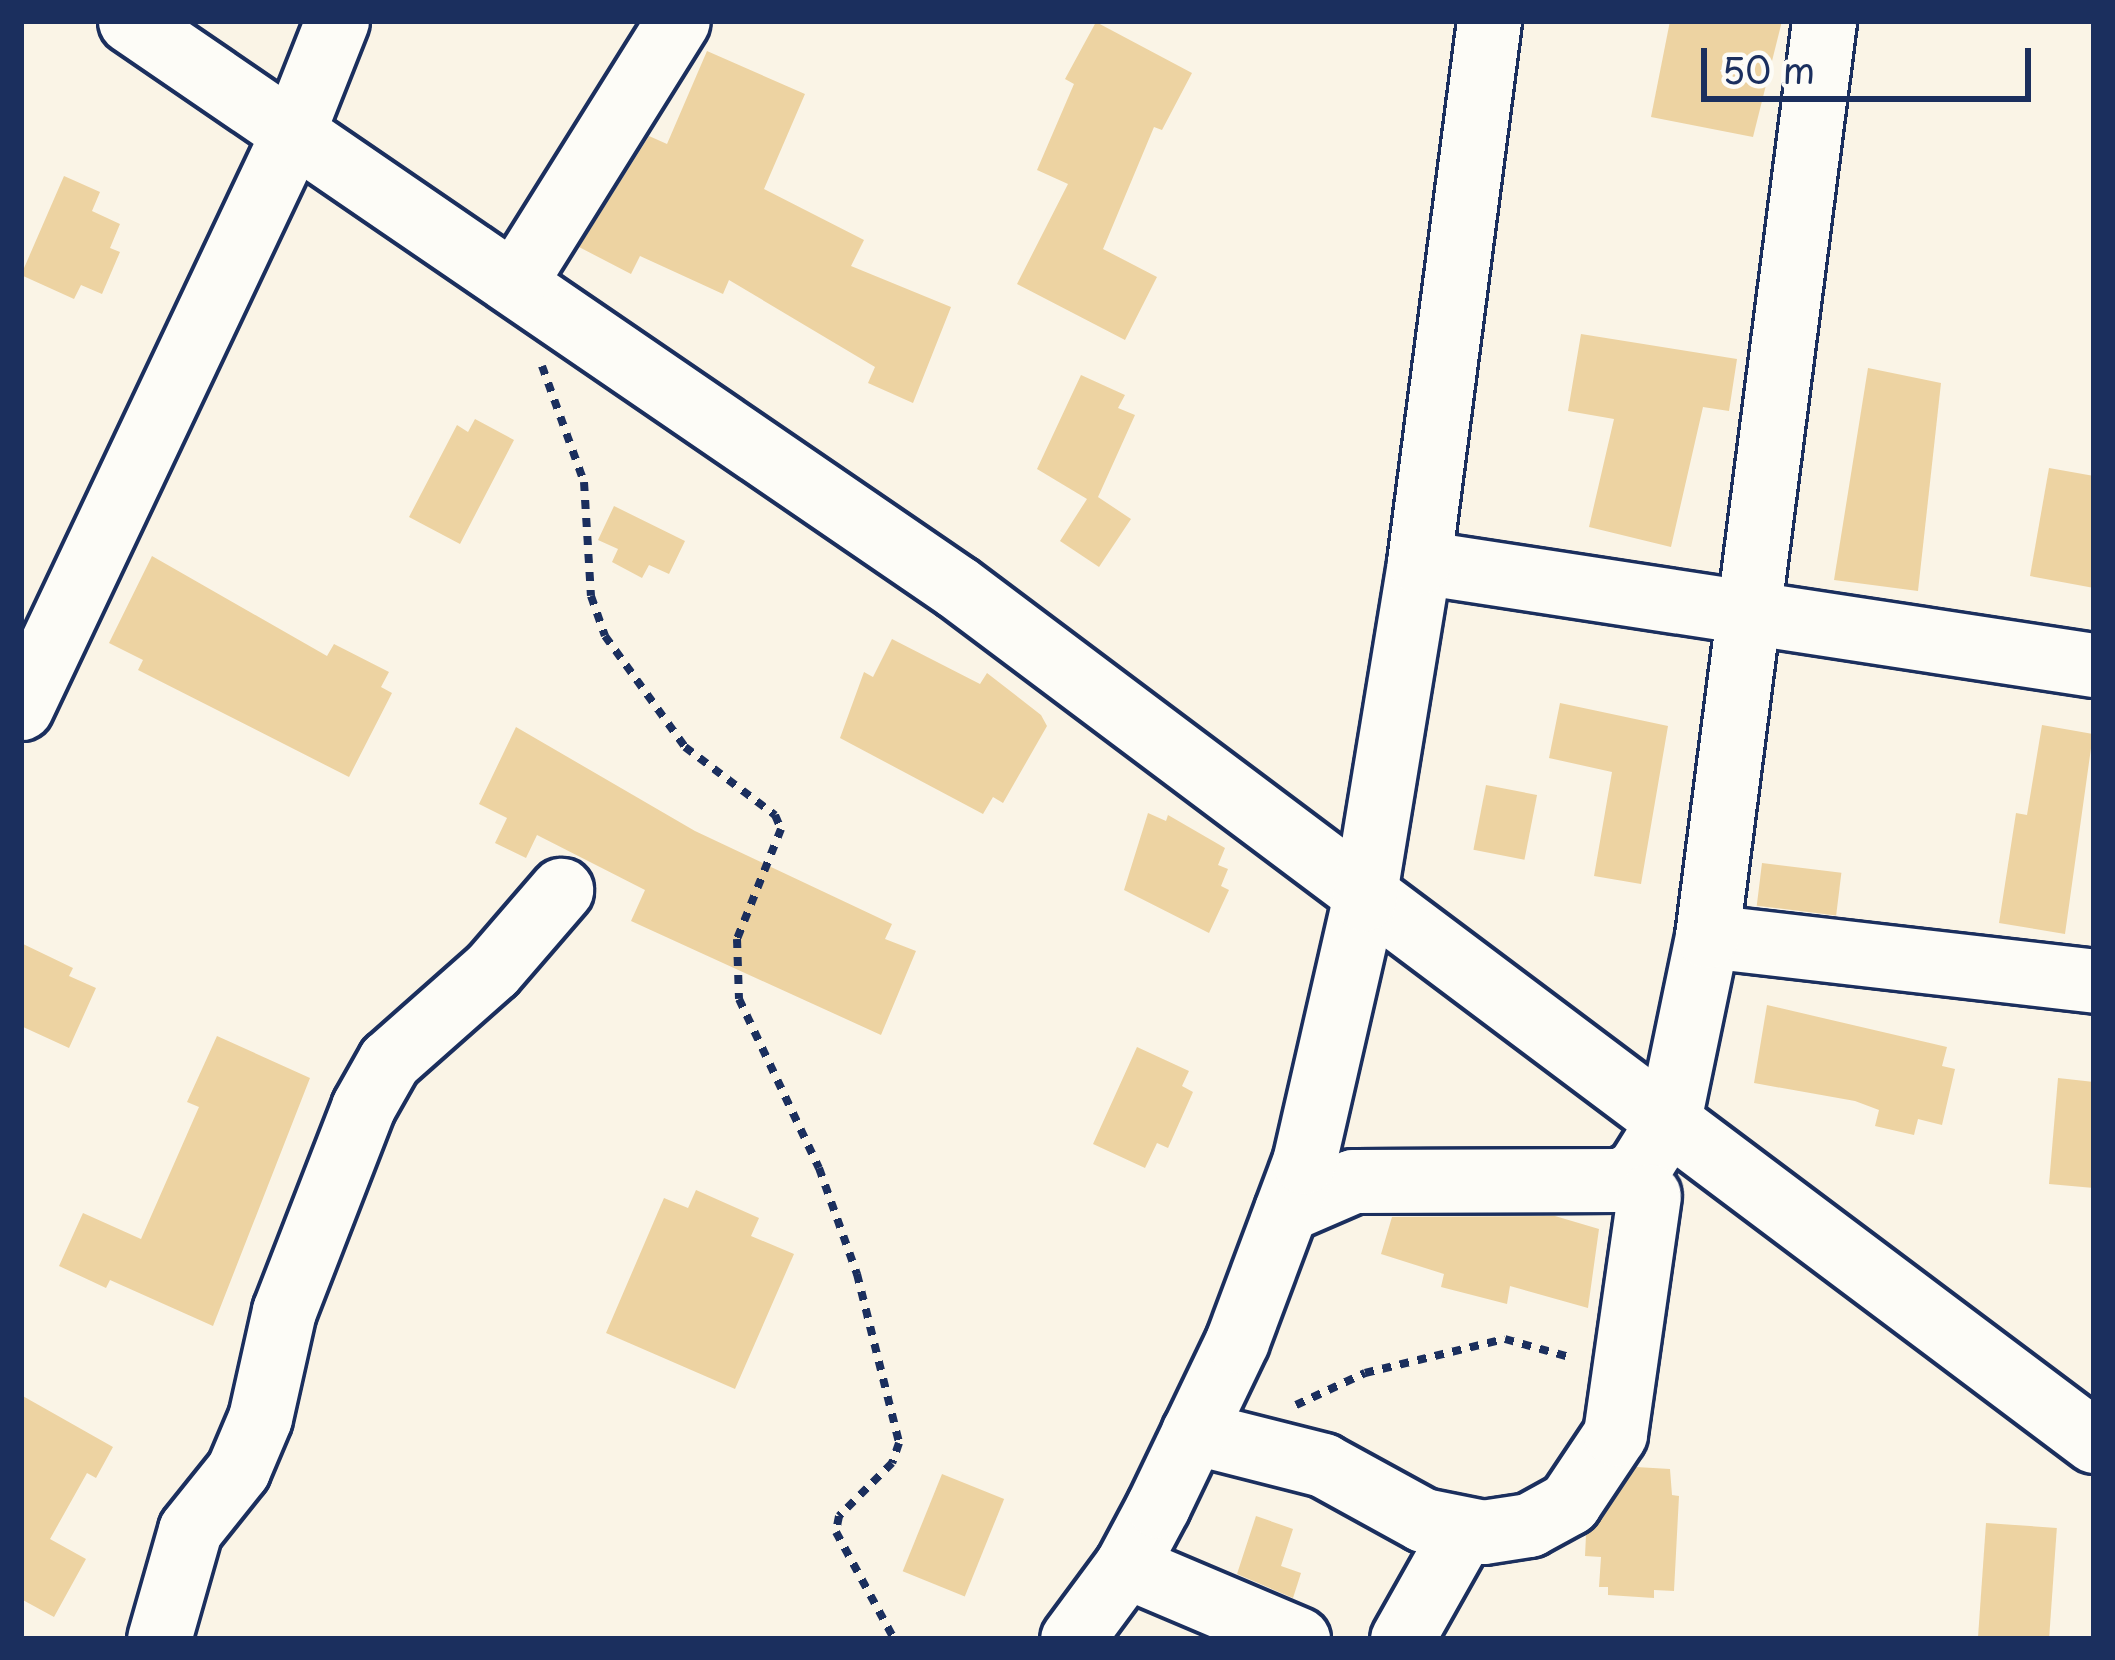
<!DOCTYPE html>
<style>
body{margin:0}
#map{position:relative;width:2115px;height:1660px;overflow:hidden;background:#faf4e6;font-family:"Playpen Sans",sans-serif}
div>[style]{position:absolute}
.building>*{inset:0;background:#edd3a2;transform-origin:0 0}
.path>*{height:8px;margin-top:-4px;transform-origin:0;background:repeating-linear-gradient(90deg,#1b2f5e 0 9px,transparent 0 18px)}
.roads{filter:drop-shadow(3px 0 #1b2f5e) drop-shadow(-3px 0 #1b2f5e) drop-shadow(0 3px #1b2f5e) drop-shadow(0 -3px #1b2f5e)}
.minor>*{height:63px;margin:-31.5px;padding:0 31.5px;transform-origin:31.5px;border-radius:31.5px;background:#fdfcf7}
span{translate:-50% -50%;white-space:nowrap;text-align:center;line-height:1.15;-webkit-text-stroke:12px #fdfcf7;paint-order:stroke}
.frame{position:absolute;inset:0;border:24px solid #1b2f5e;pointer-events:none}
.scale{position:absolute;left:1701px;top:48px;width:330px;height:54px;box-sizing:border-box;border:6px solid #1b2f5e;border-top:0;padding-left:15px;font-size:36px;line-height:42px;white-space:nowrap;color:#1b2f5e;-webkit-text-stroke:9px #fdfcf7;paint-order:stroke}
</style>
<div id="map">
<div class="building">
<i style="clip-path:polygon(1670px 21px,1782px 21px,1753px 137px,1651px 117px)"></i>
<i style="clip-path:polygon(1096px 22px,1192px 73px,1162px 130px,1154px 127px,1103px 249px,1157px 277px,1125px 340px,1017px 284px,1068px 184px,1037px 170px,1074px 84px,1065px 79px)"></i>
<i style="clip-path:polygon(707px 51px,805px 94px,764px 189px,864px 240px,851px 266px,951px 307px,913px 403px,868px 383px,875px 367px,729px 280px,723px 294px,640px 256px,631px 274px,579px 247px,649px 136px,667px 144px)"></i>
<i style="clip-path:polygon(64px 176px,100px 192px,92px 211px,120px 224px,110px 248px,120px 252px,102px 294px,81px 285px,74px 299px,21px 275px)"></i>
<i style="clip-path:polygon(1581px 334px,1737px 359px,1729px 411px,1703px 407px,1671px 547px,1589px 527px,1614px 419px,1568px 411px)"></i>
<i style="clip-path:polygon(1868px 368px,1941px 383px,1918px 591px,1834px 580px)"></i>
<i style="clip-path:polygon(1081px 375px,1125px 395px,1118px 408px,1135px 415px,1098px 497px,1131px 519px,1099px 567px,1060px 541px,1087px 499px,1037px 469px)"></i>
<i style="clip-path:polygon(475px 419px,514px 440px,460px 544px,409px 517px,457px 425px,468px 432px)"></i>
<i style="clip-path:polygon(2049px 468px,2094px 476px,2094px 588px,2030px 576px)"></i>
<i style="clip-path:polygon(614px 506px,685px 541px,669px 574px,649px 565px,642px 578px,612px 562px,618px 549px,598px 540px)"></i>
<i style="clip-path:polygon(152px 556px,327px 656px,334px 644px,389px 672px,381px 687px,392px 693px,349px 777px,138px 670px,143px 660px,109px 643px)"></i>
<i style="clip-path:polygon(892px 639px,980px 684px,987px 673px,1041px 715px,1047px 726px,1003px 803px,993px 797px,983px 814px,840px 738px,864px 672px,873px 677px)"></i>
<i style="clip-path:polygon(1560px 703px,1668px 726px,1641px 884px,1594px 876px,1612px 772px,1549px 758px)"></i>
<i style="clip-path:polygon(2042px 725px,2093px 734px,2065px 934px,1999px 923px,2016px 813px,2027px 815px)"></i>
<i style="clip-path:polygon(516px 727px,695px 831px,892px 924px,885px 939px,916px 951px,881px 1035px,631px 921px,645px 890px,537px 835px,526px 858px,495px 843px,507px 818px,479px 804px)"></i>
<i style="left:1486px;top:785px;width:52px;height:66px;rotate:11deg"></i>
<i style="clip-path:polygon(1148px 813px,1166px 821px,1168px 815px,1225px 848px,1218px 865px,1228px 869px,1221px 886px,1229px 890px,1209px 933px,1124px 890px)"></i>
<i style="left:1762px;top:863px;width:80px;height:43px;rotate:7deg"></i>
<i style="clip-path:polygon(21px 943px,73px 968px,69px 976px,96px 988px,69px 1048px,21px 1026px)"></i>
<i style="clip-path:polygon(1767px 1005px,1947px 1047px,1942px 1066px,1955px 1069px,1942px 1125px,1918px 1119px,1914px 1135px,1875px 1126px,1879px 1110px,1855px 1101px,1754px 1083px)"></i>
<i style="clip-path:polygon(217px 1036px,310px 1078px,213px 1326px,110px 1280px,106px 1288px,59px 1266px,83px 1213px,141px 1239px,199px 1107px,187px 1102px)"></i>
<i style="clip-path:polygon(1137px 1047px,1189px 1071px,1182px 1086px,1193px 1092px,1168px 1148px,1157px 1143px,1145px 1168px,1093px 1144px)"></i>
<i style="clip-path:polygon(2058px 1078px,2094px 1082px,2094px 1188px,2049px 1184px)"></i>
<i style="clip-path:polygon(696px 1190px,759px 1218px,751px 1236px,794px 1254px,735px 1389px,606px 1333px,664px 1198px,688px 1208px)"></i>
<i style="clip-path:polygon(1555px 1216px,1599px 1229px,1588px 1308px,1510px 1286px,1507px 1304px,1441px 1287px,1444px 1274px,1381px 1254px,1392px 1217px)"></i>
<i style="clip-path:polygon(21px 1395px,113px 1447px,96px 1478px,87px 1473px,50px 1539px,86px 1559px,54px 1617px,21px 1599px)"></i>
<i style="clip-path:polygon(1636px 1467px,1670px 1469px,1672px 1495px,1679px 1496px,1674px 1591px,1654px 1590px,1654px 1598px,1608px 1595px,1608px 1587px,1599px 1587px,1601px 1557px,1585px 1556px,1586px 1535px)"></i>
<i style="left:942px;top:1474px;width:67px;height:105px;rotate:22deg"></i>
<i style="clip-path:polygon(1256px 1516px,1293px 1529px,1281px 1566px,1301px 1573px,1293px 1598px,1237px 1574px)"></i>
<i style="left:1986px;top:1523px;width:71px;height:116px;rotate:4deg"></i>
</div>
<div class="path">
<i style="left:542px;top:366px;width:123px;rotate:70.1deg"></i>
<i style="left:584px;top:482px;width:114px;rotate:86.5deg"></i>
<i style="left:591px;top:596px;width:42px;rotate:70.7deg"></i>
<i style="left:605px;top:636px;width:137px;rotate:54.2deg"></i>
<i style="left:685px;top:747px;width:113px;rotate:37.1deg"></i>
<i style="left:775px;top:815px;width:15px;rotate:67deg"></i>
<i style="left:781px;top:829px;width:118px;rotate:111.8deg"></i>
<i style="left:737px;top:939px;width:60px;rotate:88.1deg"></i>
<i style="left:739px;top:999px;width:187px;rotate:64.7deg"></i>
<i style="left:819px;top:1168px;width:113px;rotate:70.3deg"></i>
<i style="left:857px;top:1274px;width:174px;rotate:76deg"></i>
<i style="left:899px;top:1443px;width:21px;rotate:109deg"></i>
<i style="left:892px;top:1463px;width:75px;rotate:135deg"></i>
<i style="left:839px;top:1516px;width:16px;rotate:101deg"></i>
<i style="left:836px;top:1532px;width:122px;rotate:61.5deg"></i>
<i style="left:1296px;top:1405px;width:76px;rotate:-24.9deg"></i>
<i style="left:1365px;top:1373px;width:144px;rotate:-13.7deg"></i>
<i style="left:1505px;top:1339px;width:71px;rotate:15.6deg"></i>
</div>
<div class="roads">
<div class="minor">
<i style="left:130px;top:21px;width:1002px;rotate:34.39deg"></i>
<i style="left:957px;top:587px;width:1422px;rotate:36.91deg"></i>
<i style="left:516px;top:280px;width:305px;rotate:-58deg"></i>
<i style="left:1419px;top:562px;width:683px;rotate:8.68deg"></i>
<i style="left:21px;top:708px;width:632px;rotate:-64.69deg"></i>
<i style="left:291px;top:137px;width:125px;rotate:-68.4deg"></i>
<i style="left:1707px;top:936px;width:390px;rotate:6.6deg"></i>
<i style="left:1286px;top:1210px;width:73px;rotate:-23.4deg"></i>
<i style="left:1353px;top:1181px;width:267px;rotate:-0.2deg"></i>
<i style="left:1620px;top:1180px;width:19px;rotate:-28deg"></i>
<i style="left:1637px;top:1171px;width:60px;rotate:-57.9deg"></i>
<i style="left:1669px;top:1120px;width:188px;rotate:-78.3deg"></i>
<i style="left:1707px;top:936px;width:922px;rotate:-82.71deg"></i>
<i style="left:1193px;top:1432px;width:134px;rotate:14.2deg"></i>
<i style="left:1323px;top:1465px;width:114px;rotate:28.8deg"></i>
<i style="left:1423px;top:1520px;width:61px;rotate:11.3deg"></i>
<i style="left:1483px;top:1532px;width:47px;rotate:-8.7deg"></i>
<i style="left:1529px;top:1525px;width:46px;rotate:-28.8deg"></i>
<i style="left:1569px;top:1503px;width:83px;rotate:-56.3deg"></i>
<i style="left:1615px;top:1434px;width:241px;rotate:-81.9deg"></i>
<i style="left:1126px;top:1566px;width:187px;rotate:23deg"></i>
<i style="left:159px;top:1639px;width:113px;rotate:-74.1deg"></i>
<i style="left:190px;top:1530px;width:77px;rotate:-51.3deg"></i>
<i style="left:238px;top:1470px;width:56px;rotate:-67.1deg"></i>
<i style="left:260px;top:1418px;width:110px;rotate:-77.4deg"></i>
<i style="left:284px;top:1311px;width:219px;rotate:-68.8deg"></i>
<i style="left:363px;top:1107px;width:53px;rotate:-60.5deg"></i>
<i style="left:389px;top:1061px;width:137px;rotate:-41.5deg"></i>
<i style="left:492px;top:970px;width:106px;rotate:-49.2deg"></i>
<i style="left:1072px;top:1639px;width:91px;rotate:-53.5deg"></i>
<i style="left:1126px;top:1566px;width:68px;rotate:-61.9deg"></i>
<i style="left:1158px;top:1506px;width:183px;rotate:-64.4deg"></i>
<i style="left:1237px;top:1341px;width:191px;rotate:-69.5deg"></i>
<i style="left:1304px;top:1162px;width:270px;rotate:-77.1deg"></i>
<i style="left:1364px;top:899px;width:341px;rotate:-80.7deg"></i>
<i style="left:1419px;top:562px;width:546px;rotate:-82.63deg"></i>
<i style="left:1402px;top:1639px;width:126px;rotate:-60.6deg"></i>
</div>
</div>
<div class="frame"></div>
<div class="scale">50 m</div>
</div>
